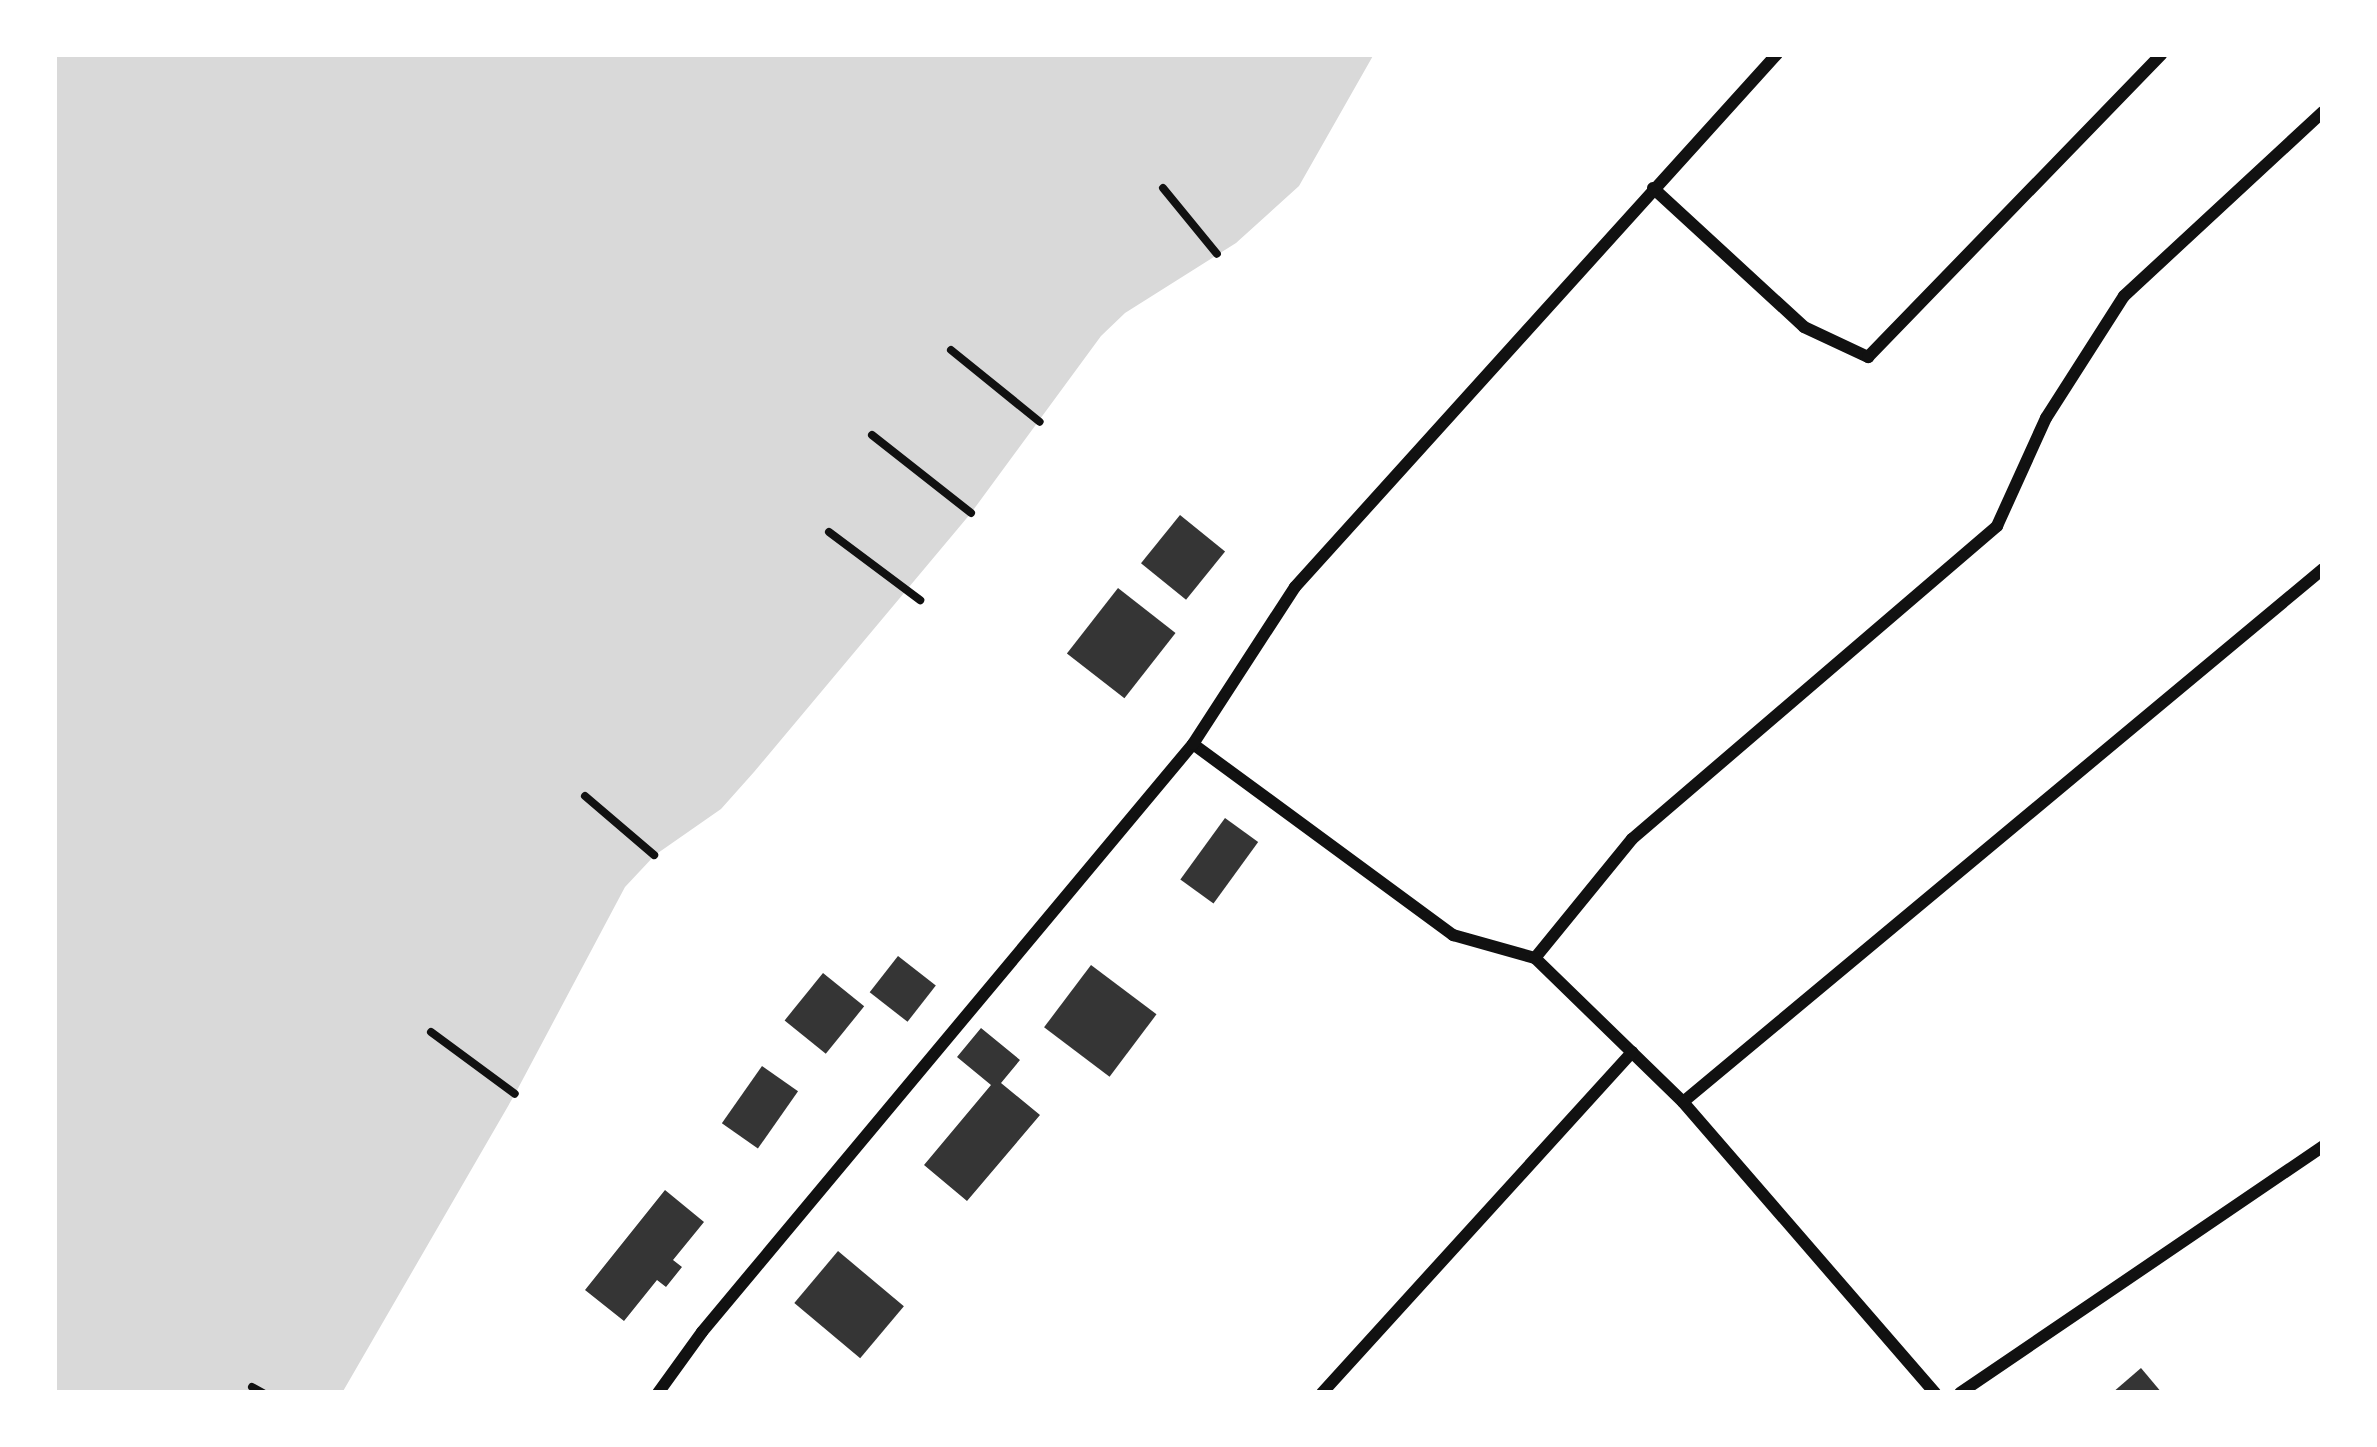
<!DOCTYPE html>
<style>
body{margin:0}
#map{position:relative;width:2377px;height:1447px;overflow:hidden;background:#fff;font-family:"PT Sans",sans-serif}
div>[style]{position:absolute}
.water>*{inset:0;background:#d9d9d9}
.building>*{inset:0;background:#353535;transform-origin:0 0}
.path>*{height:8px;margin:-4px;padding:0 4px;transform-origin:4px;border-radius:4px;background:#111}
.minor>*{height:12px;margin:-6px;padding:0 6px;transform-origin:6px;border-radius:6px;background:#111}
span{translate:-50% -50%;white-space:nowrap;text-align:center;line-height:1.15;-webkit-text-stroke:9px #fff;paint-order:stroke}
.frame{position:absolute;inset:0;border:57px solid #fff;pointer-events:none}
</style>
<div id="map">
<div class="water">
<i style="clip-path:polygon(54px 54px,1374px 54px,1299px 186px,1236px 243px,1125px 313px,1101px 336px,971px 513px,754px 772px,721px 809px,655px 855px,625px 887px,515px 1094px,342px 1393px,54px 1393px)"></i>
</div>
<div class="building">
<i style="left:1180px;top:515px;width:58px;height:62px;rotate:39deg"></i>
<i style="left:1118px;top:588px;width:73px;height:83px;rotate:38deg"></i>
<i style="left:1225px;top:818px;width:41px;height:76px;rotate:36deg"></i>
<i style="left:898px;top:956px;width:48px;height:46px;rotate:38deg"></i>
<i style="left:1091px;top:965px;width:82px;height:78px;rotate:37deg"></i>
<i style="left:823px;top:973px;width:53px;height:61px;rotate:39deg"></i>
<i style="clip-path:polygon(981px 1028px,1020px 1060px,1001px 1083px,1040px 1115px,967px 1201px,924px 1165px,991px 1085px,957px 1057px)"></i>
<i style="left:762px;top:1066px;width:44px;height:70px;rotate:35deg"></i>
<i style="clip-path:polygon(665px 1190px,704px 1222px,673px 1260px,682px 1267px,666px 1287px,657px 1280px,624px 1321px,585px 1290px)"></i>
<i style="left:838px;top:1251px;width:86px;height:68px;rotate:40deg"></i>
<i style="clip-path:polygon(2141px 1368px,2162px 1393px,2112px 1393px)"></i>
</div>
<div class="path">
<i style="left:1163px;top:188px;width:85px;rotate:50.7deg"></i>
<i style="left:951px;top:350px;width:114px;rotate:39deg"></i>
<i style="left:872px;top:435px;width:126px;rotate:38.2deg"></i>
<i style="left:829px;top:532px;width:114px;rotate:36.8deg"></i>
<i style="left:585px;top:796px;width:91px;rotate:40.5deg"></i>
<i style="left:431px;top:1032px;width:104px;rotate:36.4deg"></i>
<i style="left:252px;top:1387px;width:13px;rotate:29deg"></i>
</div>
<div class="minor">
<i style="left:1653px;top:188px;width:205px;rotate:42.6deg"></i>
<i style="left:1804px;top:327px;width:71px;rotate:25.1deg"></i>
<i style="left:1868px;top:357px;width:422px;rotate:-45.9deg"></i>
<i style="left:1193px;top:744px;width:323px;rotate:36.3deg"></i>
<i style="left:1453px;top:935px;width:85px;rotate:15.7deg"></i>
<i style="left:1535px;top:958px;width:206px;rotate:44.2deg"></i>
<i style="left:1683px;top:1102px;width:385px;rotate:49.1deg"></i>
<i style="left:1535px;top:958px;width:154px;rotate:-50.8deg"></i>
<i style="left:1632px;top:839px;width:481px;rotate:-40.6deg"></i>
<i style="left:1997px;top:526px;width:119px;rotate:-65.6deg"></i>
<i style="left:2046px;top:418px;width:145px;rotate:-57.4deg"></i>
<i style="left:2124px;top:296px;width:271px;rotate:-42.8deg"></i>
<i style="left:1683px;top:1102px;width:833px;rotate:-39.79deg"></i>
<i style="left:658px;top:1393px;width:75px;rotate:-54.2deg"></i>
<i style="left:702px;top:1332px;width:766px;rotate:-50.14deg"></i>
<i style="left:1193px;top:744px;width:187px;rotate:-57deg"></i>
<i style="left:1295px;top:587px;width:719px;rotate:-47.88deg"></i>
<i style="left:1322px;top:1393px;width:461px;rotate:-47.7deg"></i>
<i style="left:1960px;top:1393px;width:439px;rotate:-34.2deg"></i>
</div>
<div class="frame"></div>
</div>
